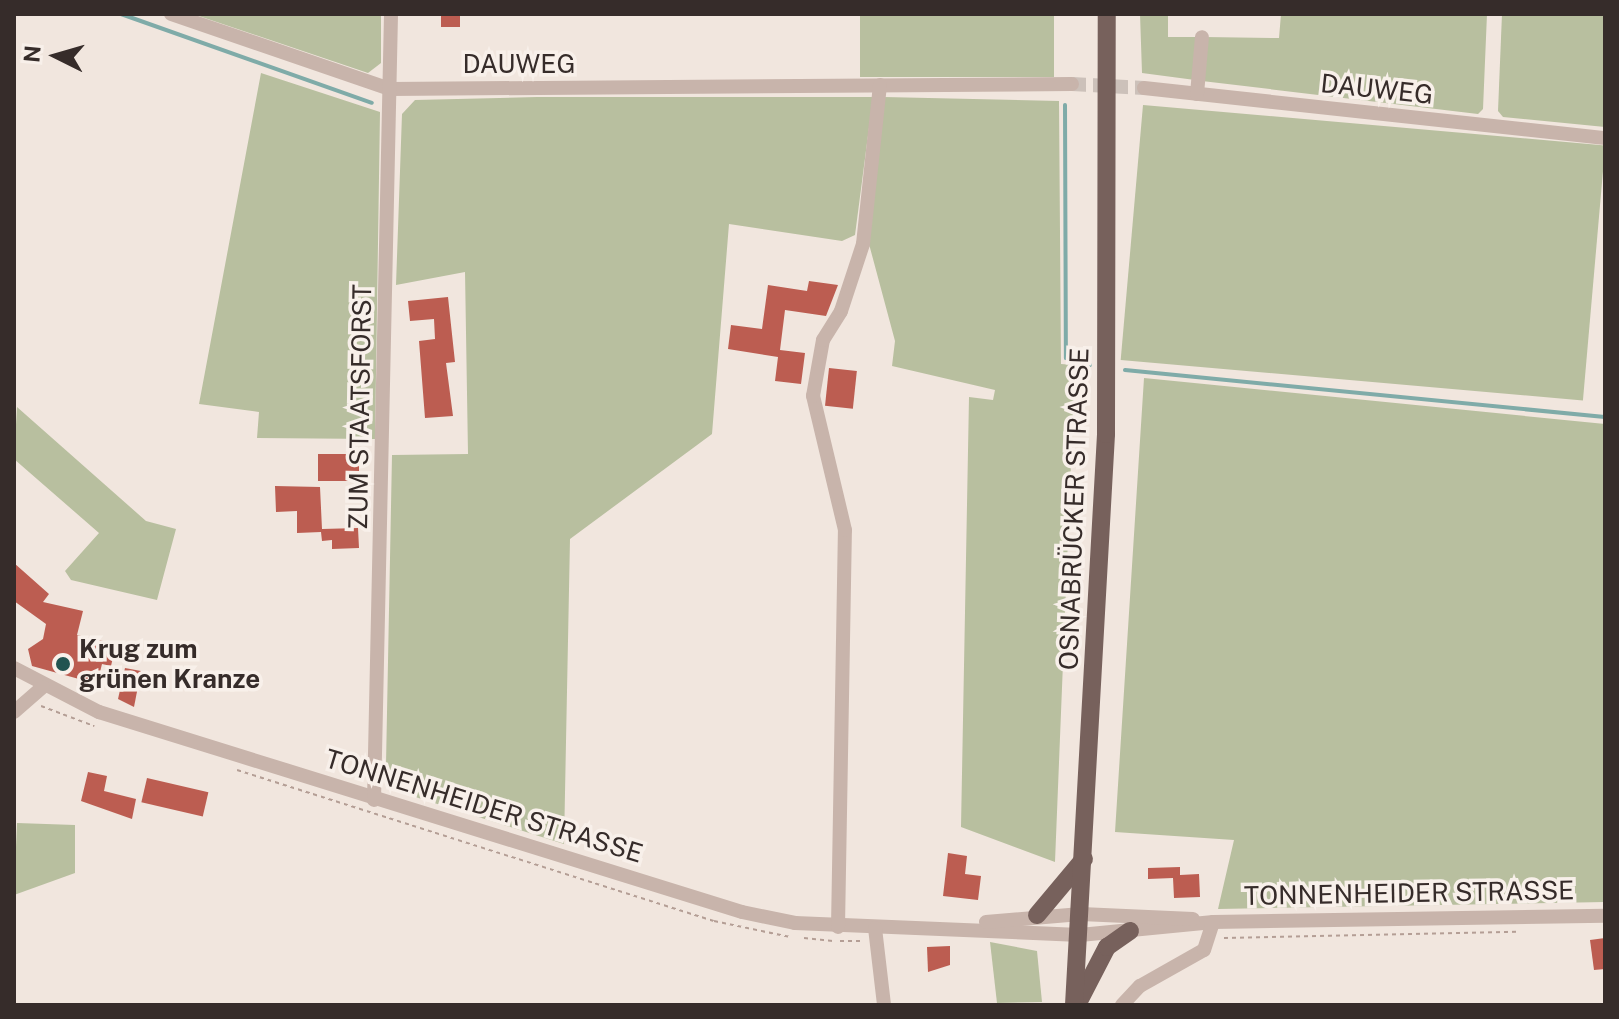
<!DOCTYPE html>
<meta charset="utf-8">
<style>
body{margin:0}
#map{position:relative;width:1619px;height:1019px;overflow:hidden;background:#f1e6de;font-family:"Public Sans",sans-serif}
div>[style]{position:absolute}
.green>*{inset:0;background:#b8bf9f;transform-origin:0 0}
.stream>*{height:4px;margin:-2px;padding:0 2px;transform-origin:2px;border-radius:2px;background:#7faba8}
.building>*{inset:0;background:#bc5d51;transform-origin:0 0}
.minor-tunnel>*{height:14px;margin-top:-7px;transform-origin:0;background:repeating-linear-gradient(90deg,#ccc1ba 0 14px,transparent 0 21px)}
.path>*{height:2px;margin-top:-1px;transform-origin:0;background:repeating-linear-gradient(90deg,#b49e95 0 4px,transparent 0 8px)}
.minor>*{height:14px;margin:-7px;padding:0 7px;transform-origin:7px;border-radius:7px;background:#c8b4ab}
.major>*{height:18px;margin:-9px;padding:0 9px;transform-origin:9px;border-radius:9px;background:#77615c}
.dots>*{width:22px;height:22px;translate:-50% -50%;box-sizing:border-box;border:4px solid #f8f0ea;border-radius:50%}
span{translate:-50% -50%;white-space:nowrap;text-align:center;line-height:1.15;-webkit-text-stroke:7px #f8f0ea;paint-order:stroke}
.street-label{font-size:26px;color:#362c2a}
.poi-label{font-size:26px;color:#362c2a;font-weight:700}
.left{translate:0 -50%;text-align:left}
.frame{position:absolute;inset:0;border:16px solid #362c2a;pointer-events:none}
.north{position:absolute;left:16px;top:16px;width:80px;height:80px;-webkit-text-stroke:6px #f8f0ea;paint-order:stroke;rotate:275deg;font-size:22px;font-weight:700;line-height:32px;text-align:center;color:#362c2a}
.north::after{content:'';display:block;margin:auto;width:28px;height:36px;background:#362c2a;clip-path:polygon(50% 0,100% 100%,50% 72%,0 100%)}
</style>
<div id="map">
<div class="green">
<i style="clip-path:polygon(193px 14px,381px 14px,381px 63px,368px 73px)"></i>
<i style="left:860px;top:14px;width:194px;height:63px"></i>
<i style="clip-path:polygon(1140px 14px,1168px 14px,1168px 37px,1198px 37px,1195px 80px,1142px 73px)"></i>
<i style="clip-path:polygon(1281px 14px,1487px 14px,1483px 109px,1478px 114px,1202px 81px,1205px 37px,1279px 38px)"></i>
<i style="clip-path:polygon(1502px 14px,1605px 14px,1605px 127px,1503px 117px,1498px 111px)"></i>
<i style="clip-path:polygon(261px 73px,380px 112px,375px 439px,257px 438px,259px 412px,199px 404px)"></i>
<i style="clip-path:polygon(537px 97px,873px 97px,855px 235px,842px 241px,729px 224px,712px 434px,570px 539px,564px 844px,409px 795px,397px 788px,386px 765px,392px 455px,468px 454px,465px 272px,396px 285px,402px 114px,415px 100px)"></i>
<i style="clip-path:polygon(884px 97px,1059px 101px,1061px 364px,1075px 365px,1055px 862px,961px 827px,969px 397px,993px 400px,995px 390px,892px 366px,895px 341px,869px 244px)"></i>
<i style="left:1143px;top:105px;width:464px;height:256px;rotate:5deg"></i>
<i style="clip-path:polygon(1144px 378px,1605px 424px,1605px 902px,1218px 909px,1234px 840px,1115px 832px)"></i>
<i style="clip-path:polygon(17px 407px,146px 521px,176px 529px,157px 600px,71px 580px,65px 571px,99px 533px,14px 459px)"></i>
<i style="clip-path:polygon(17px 823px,75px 825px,75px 873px,14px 895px)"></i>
<i style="clip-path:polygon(990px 942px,1037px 951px,1042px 1002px,997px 1003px)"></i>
</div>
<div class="stream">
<i style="left:121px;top:14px;width:266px;rotate:19.5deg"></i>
<i style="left:1065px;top:105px;width:253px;rotate:89.8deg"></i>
<i style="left:1066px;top:358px;width:25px;rotate:16deg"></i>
<i style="left:1125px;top:370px;width:482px;rotate:5.6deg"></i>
</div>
<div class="building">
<i style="left:441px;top:14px;width:19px;height:13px"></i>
<i style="clip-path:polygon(809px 281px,838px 285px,826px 316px,785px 310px,780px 350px,805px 353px,801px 384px,775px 381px,778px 357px,728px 349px,731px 325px,762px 329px,768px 285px,807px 291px)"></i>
<i style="clip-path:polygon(448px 297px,455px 362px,446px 363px,453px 416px,425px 418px,419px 341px,435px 339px,434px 319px,410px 321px,408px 301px)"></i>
<i style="left:829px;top:368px;width:28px;height:38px;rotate:6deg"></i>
<i style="left:359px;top:454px;width:27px;height:41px;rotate:90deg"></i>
<i style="clip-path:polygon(275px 486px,320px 487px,322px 529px,358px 528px,359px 548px,332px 549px,332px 540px,322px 541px,321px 532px,297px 533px,297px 511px,276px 512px)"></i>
<i style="clip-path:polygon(14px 563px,49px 594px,43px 602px,83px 611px,77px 635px,116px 644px,111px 666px,102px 664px,97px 684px,32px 666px,28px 649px,43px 639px,46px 624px,14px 601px)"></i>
<i style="clip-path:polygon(125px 668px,141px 671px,134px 707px,118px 699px)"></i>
<i style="clip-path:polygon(88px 772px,107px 776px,104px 791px,136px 799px,132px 819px,81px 801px)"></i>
<i style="left:147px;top:778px;width:63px;height:25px;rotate:13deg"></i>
<i style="clip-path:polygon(948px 853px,967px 856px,965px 874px,981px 876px,978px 900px,943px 896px)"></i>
<i style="clip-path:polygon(1180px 867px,1180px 875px,1199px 874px,1200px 897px,1174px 898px,1173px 878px,1148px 879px,1148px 868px)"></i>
<i style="clip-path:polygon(1605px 938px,1605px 969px,1594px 970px,1590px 940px)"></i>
<i style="clip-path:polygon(950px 946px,950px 965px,928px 972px,927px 947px)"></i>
</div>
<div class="minor-tunnel">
<i style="left:1072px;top:84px;width:72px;rotate:3.2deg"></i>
</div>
<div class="path">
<i style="left:41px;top:706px;width:57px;rotate:20.7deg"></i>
<i style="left:237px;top:770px;width:500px;rotate:17.57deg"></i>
<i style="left:714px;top:921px;width:78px;rotate:11.9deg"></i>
<i style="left:804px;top:938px;width:29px;rotate:6deg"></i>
<i style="left:1224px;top:938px;width:293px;rotate:-1.2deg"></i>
<i style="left:840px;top:941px;width:21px"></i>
</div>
<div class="minor">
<i style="left:171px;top:14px;width:231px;rotate:18.9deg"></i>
<i style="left:390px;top:89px;width:682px;rotate:-0.42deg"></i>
<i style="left:1144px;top:88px;width:464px;rotate:6.2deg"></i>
<i style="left:1197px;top:94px;width:57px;rotate:-85deg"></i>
<i style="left:14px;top:668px;width:96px;rotate:27.4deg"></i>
<i style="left:99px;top:712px;width:673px;rotate:17.28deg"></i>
<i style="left:742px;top:912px;width:54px;rotate:11.7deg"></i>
<i style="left:795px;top:923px;width:285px;rotate:2.4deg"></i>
<i style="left:1080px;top:935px;width:134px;rotate:-5.6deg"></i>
<i style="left:1213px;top:922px;width:392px;rotate:-0.9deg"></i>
<i style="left:14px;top:712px;width:38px;rotate:-41deg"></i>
<i style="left:374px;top:800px;width:786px;rotate:-88.76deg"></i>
<i style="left:986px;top:922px;width:95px;rotate:-4.8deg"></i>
<i style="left:1081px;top:914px;width:112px;rotate:2.6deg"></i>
<i style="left:838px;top:927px;width:397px;rotate:-89deg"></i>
<i style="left:845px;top:530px;width:138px;rotate:-103.4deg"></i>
<i style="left:813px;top:396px;width:57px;rotate:-79.9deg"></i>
<i style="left:823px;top:340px;width:34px;rotate:-58deg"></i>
<i style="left:841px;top:311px;width:71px;rotate:-71.8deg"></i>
<i style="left:863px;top:244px;width:160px;rotate:-83.9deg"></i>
<i style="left:875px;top:928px;width:78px;rotate:83.3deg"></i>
<i style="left:1122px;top:1005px;width:26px;rotate:-47deg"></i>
<i style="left:1140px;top:986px;width:73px;rotate:-29.4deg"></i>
<i style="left:1204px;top:950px;width:29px;rotate:-72deg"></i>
</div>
<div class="major">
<i style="left:1037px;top:915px;width:73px;rotate:-50deg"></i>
<i style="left:1080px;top:999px;width:59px;rotate:-62.6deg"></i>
<i style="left:1107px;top:947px;width:28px;rotate:-35deg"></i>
<i style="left:1074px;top:1005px;width:572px;rotate:-86.79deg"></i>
<i style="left:1106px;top:434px;width:420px;rotate:-89.9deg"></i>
</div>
<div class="dots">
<i style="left:63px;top:664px;background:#225451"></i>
</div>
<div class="street-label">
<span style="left:519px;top:64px">DAUWEG</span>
<span style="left:1377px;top:89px;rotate:6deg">DAUWEG</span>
<span style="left:360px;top:407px;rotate:-89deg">ZUM STAATSFORST</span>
<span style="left:1074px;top:509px;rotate:-88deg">OSNABRÜCKER STRASSE</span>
<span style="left:484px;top:806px;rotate:17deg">TONNENHEIDER STRASSE</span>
<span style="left:1409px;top:893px;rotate:-1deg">TONNENHEIDER STRASSE</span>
</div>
<div class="poi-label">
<span class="left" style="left:79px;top:664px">Krug zum<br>grünen Kranze</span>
</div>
<div class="frame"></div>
<div class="north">N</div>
</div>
